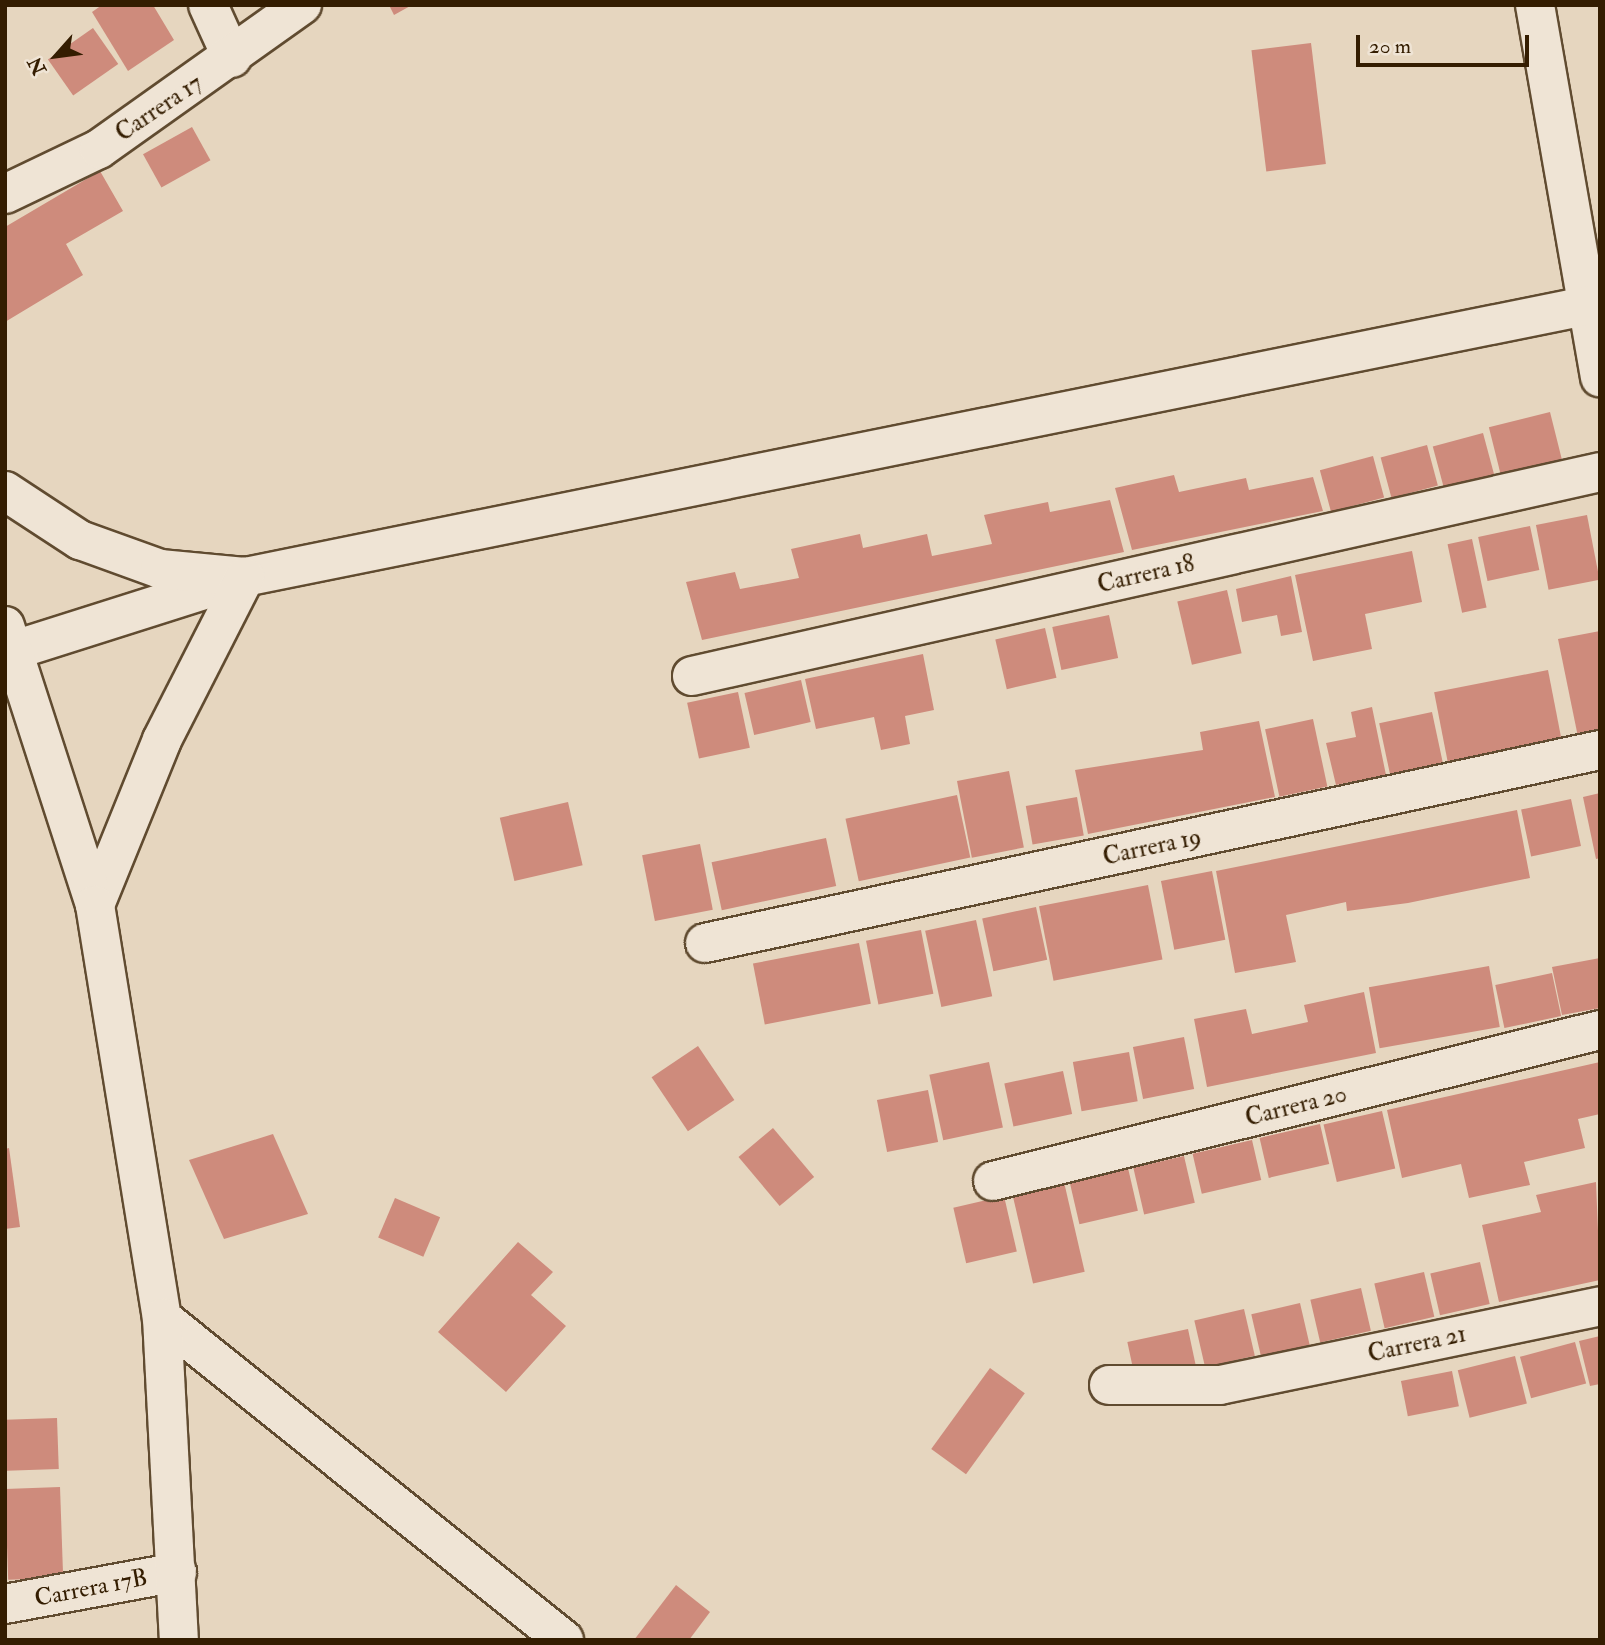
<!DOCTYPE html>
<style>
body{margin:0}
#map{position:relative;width:1605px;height:1645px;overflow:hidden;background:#e6d6bf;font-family:"IM FELL Double Pica",serif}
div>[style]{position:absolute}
.building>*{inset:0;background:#ce8b7c;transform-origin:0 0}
.roads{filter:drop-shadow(2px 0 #604b30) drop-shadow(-2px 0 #604b30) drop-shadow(0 2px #604b30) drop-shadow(0 -2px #604b30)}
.street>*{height:38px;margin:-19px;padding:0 19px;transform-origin:19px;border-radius:19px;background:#efe4d5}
.secondary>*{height:38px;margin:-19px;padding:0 19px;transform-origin:19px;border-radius:19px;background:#efe4d5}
span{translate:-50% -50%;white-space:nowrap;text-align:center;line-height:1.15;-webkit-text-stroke:5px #efe4d5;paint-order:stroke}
.street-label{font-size:24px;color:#341d01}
.frame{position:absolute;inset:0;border:7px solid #341d01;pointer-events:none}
.north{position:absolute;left:21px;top:21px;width:70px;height:70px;-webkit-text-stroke:5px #efe4d5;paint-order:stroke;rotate:242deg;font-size:19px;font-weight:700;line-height:28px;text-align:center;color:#341d01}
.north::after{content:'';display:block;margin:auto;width:24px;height:32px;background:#341d01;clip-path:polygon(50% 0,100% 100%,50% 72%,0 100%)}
.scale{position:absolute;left:1356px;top:35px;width:173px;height:32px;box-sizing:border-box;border:4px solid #341d01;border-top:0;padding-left:9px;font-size:21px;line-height:24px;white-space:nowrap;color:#341d01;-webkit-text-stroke:5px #efe4d5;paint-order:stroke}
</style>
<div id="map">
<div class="building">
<i style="clip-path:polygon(102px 5px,153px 5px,174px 40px,128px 71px,92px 12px)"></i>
<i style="clip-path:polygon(389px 5px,412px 5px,394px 15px)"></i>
<i style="left:93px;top:28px;width:44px;height:55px;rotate:55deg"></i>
<i style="left:1311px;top:43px;width:122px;height:60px;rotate:83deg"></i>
<i style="left:192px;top:127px;width:38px;height:56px;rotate:61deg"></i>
<i style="clip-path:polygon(100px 171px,123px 211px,66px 244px,83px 275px,5px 322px,5px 227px)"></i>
<i style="left:1550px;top:412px;width:49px;height:63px;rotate:76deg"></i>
<i style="left:1483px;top:433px;width:43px;height:52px;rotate:75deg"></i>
<i style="left:1427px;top:445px;width:42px;height:48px;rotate:75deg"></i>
<i style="left:1373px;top:456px;width:43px;height:55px;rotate:75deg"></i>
<i style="clip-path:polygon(1174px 475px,1179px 492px,1246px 478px,1249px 490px,1313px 477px,1323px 511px,1132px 550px,1115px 488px)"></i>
<i style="clip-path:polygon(1110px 500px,1124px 552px,702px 640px,686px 582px,735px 572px,740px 589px,799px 578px,791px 549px,860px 534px,863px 548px,927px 534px,932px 556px,992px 544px,984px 515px,1048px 502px,1050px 512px)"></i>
<i style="left:1587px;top:515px;width:66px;height:52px;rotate:79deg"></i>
<i style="left:1530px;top:526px;width:45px;height:53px;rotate:78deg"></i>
<i style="left:1472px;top:539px;width:70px;height:25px;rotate:78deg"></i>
<i style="clip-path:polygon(1412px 551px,1422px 602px,1365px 614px,1372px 649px,1313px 661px,1295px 575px)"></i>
<i style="clip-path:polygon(1291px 576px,1302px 632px,1281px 636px,1277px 615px,1242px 622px,1236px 589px)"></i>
<i style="left:1227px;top:590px;width:65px;height:51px;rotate:77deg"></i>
<i style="left:1109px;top:615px;width:44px;height:58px;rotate:78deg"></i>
<i style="left:1045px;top:628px;width:51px;height:51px;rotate:77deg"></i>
<i style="clip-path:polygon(1600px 631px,1600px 732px,1578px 737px,1558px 639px)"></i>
<i style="clip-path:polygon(923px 654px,934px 710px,905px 716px,910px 744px,881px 750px,874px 717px,816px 729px,805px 679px)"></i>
<i style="left:1548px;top:670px;width:71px;height:116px;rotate:79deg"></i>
<i style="left:801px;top:680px;width:43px;height:58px;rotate:77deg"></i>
<i style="left:738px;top:692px;width:57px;height:52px;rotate:78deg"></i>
<i style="clip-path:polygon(1372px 707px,1386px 775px,1336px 785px,1326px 743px,1356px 737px,1351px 712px)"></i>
<i style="left:1432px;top:712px;width:52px;height:54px;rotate:78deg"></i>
<i style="left:1313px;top:719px;width:69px;height:49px;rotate:78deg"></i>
<i style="clip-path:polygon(1259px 721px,1275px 797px,1088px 834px,1075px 770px,1203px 750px,1200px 732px)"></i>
<i style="left:1009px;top:771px;width:78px;height:53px;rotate:79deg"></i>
<i style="clip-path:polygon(1600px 793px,1600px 858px,1596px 859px,1583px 797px)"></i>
<i style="left:957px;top:795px;width:64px;height:114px;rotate:78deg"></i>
<i style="left:1077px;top:797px;width:39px;height:52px;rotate:80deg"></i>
<i style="left:1571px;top:799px;width:48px;height:51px;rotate:78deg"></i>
<i style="left:568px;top:802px;width:65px;height:70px;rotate:77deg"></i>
<i style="clip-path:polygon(1517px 810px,1530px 878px,1408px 903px,1347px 911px,1346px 902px,1286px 915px,1296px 962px,1235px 973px,1216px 871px)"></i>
<i style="left:826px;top:838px;width:49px;height:117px;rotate:78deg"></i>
<i style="left:700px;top:844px;width:67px;height:59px;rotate:79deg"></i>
<i style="left:1212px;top:871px;width:70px;height:52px;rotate:79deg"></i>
<i style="left:1148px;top:885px;width:76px;height:111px;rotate:79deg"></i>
<i style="left:1036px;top:907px;width:54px;height:55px;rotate:78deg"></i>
<i style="left:976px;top:920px;width:78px;height:52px;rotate:78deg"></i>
<i style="left:921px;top:930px;width:65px;height:56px;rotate:79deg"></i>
<i style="left:859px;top:943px;width:62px;height:108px;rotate:79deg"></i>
<i style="clip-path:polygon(1600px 958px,1600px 1008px,1562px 1015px,1552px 967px)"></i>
<i style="left:1489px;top:966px;width:62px;height:122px;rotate:80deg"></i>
<i style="left:1552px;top:973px;width:44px;height:58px;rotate:78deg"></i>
<i style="clip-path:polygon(1364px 992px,1376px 1053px,1207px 1087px,1194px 1019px,1246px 1009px,1252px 1034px,1308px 1022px,1304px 1005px)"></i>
<i style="left:1184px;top:1037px;width:53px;height:52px;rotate:79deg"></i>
<i style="left:698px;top:1046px;width:65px;height:56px;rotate:56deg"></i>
<i style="left:1129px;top:1052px;width:50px;height:57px;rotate:80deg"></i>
<i style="left:989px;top:1062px;width:67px;height:61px;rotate:78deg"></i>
<i style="clip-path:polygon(1600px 1062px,1600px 1114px,1578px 1119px,1585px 1148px,1524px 1162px,1530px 1185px,1469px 1198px,1461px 1164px,1402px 1178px,1387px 1110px)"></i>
<i style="left:1063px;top:1071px;width:44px;height:60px;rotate:78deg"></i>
<i style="left:928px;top:1090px;width:53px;height:52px;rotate:79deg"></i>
<i style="left:1382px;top:1111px;width:59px;height:60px;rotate:77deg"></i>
<i style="left:1320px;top:1124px;width:41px;height:62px;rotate:77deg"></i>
<i style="left:773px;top:1128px;width:64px;height:45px;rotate:50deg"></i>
<i style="clip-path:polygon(273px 1134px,308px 1214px,224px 1239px,189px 1160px)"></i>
<i style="left:1252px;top:1140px;width:41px;height:61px;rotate:77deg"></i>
<i style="clip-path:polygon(9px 1148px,20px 1227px,5px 1229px,5px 1149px)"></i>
<i style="left:1184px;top:1156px;width:48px;height:52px;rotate:77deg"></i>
<i style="left:1128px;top:1168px;width:44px;height:60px;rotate:77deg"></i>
<i style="left:1064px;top:1182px;width:92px;height:53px;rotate:77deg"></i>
<i style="clip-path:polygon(1596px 1182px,1600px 1280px,1499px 1302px,1482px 1225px,1541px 1212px,1536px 1195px)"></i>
<i style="left:1004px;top:1196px;width:57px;height:52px;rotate:77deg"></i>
<i style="left:395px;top:1198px;width:49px;height:43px;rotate:23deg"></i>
<i style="clip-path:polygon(518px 1242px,553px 1272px,531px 1295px,566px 1326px,506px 1392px,438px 1332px)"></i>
<i style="left:1480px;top:1262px;width:43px;height:51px;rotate:77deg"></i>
<i style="left:1424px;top:1272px;width:46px;height:51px;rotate:77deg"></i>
<i style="left:1361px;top:1288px;width:44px;height:52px;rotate:77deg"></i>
<i style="left:1300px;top:1303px;width:43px;height:50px;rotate:77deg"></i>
<i style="left:1244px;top:1309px;width:48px;height:51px;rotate:77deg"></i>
<i style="left:1188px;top:1329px;width:42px;height:62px;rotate:78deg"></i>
<i style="clip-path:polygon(1600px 1336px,1600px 1384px,1590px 1386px,1579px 1341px)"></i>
<i style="left:1575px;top:1342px;width:43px;height:57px;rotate:75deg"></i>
<i style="left:1515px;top:1356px;width:49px;height:59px;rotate:76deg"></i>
<i style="left:990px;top:1368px;width:43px;height:100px;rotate:36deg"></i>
<i style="left:1452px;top:1371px;width:36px;height:52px;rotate:79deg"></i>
<i style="left:57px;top:1418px;width:51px;height:52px;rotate:88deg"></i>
<i style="left:60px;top:1487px;width:91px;height:55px;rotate:88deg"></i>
<i style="clip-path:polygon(676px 1585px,710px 1612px,689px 1640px,634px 1640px)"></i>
</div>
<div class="roads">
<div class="street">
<i style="left:208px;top:5px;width:58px;rotate:65.6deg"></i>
<i style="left:1535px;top:5px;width:378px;rotate:80.1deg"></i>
<i style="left:5px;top:194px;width:104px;rotate:-25.6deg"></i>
<i style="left:99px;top:149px;width:249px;rotate:-35.4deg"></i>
<i style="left:5px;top:653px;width:252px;rotate:-17.6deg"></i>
<i style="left:245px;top:577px;width:1382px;rotate:-11.43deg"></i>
<i style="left:692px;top:676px;width:931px;rotate:-12.66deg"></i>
<i style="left:705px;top:943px;width:916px;rotate:-12.17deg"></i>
<i style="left:993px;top:1181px;width:625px;rotate:-13.97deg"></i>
<i style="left:162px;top:1318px;width:515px;rotate:38.69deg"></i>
<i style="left:1109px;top:1385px;width:111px"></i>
<i style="left:1220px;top:1385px;width:388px;rotate:-11.7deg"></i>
<i style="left:5px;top:1604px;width:175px;rotate:-10.5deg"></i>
</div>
<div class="secondary">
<i style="left:5px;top:491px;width:90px;rotate:33.2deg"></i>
<i style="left:80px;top:540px;width:85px;rotate:19.9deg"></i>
<i style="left:160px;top:569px;width:85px;rotate:5.4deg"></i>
<i style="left:245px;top:577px;width:183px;rotate:117deg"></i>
<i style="left:162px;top:740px;width:178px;rotate:112.1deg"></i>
<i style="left:5px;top:626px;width:293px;rotate:72.1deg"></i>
<i style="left:95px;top:905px;width:418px;rotate:80.8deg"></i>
<i style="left:162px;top:1318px;width:322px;rotate:87deg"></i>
</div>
</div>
<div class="street-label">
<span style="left:159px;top:108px;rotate:-34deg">Carrera 17</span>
<span style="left:1146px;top:574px;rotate:-13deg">Carrera 18</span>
<span style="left:1152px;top:847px;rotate:-12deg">Carrera 19</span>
<span style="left:1296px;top:1106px;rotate:-14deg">Carrera 20</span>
<span style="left:1417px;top:1344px;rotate:-12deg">Carrera 21</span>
<span style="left:91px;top:1588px;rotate:-11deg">Carrera 17B</span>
</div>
<div class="frame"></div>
<div class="north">N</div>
<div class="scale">20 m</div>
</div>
